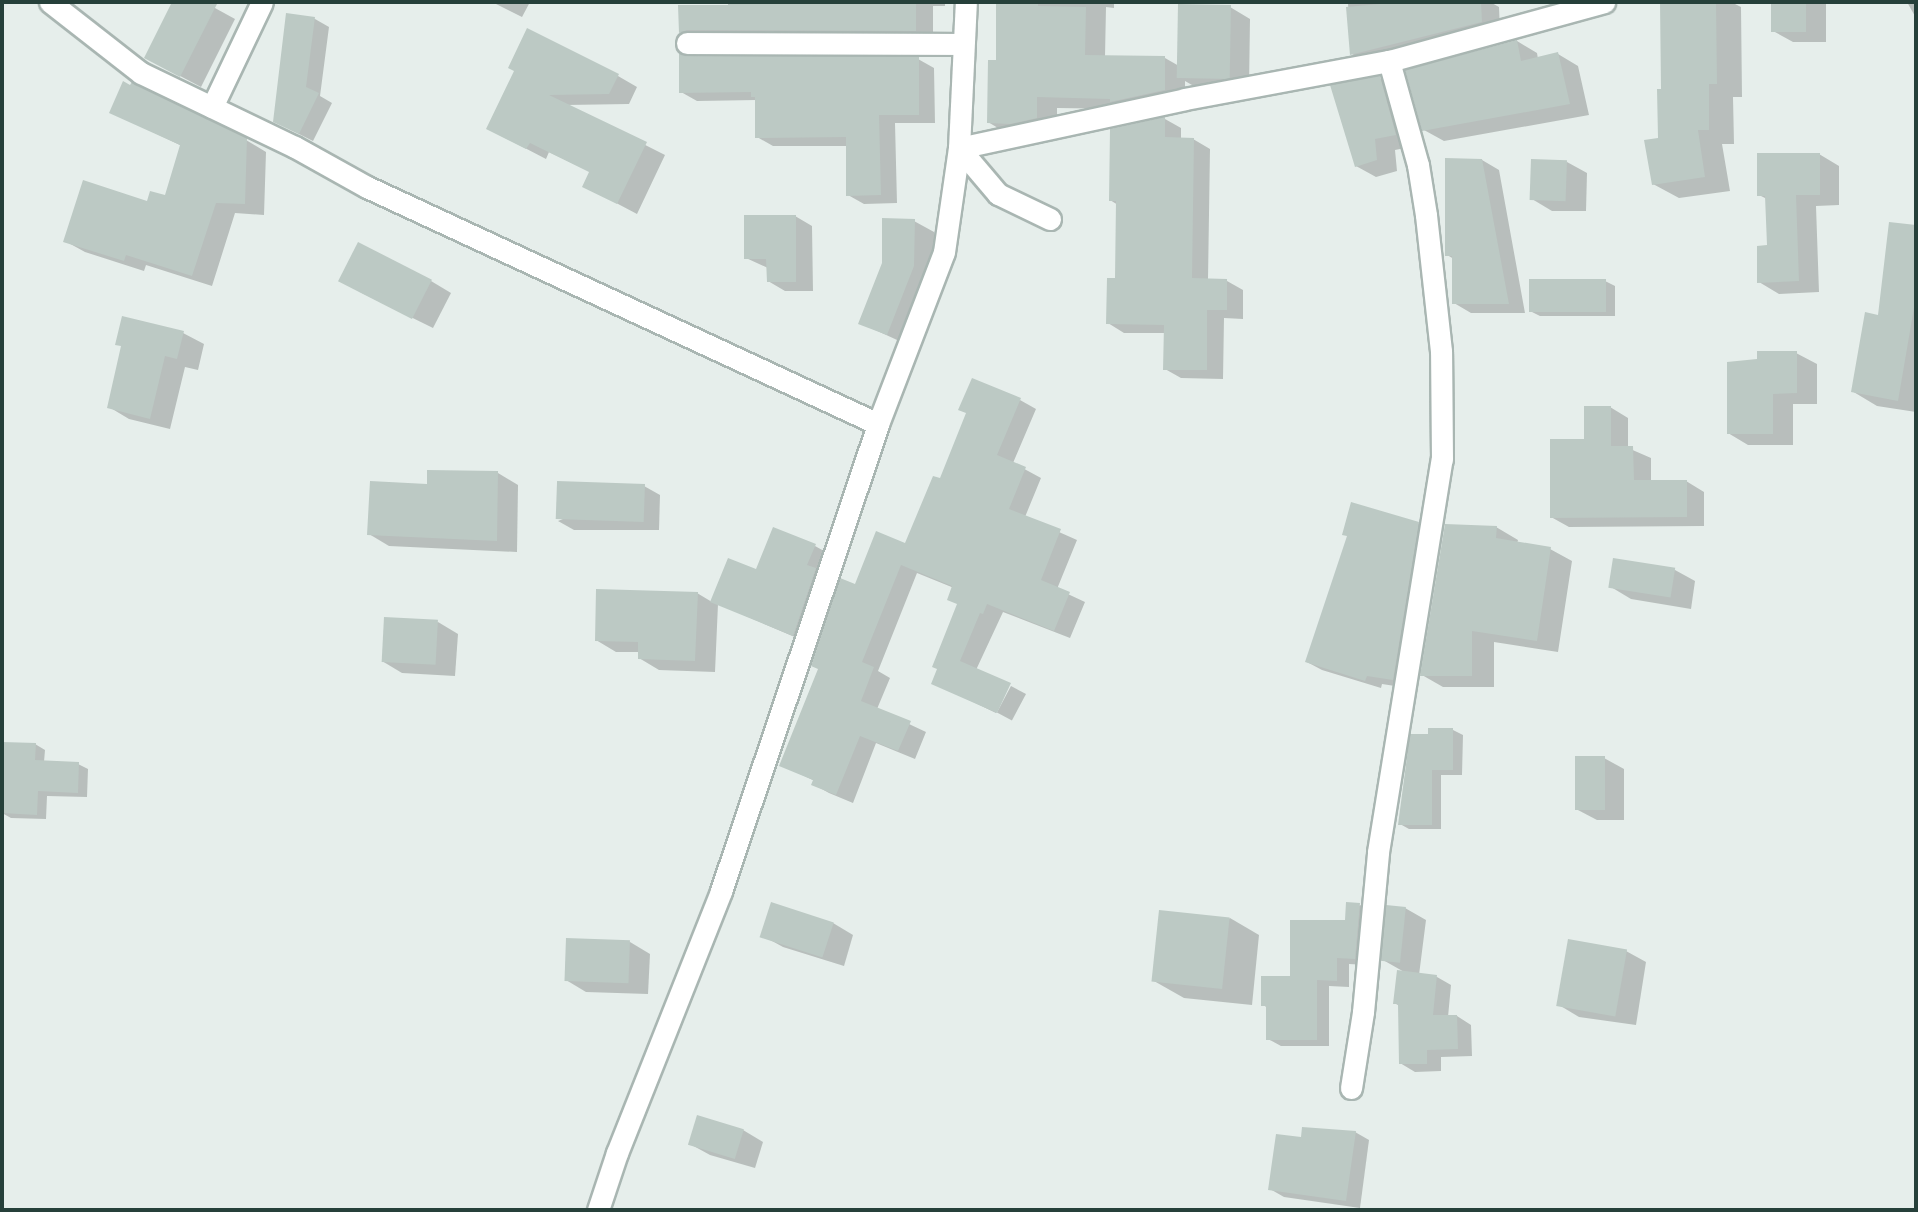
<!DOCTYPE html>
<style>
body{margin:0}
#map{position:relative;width:1918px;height:1212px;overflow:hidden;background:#e6eeeb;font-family:"Nunito Sans",sans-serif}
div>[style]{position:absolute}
.shadow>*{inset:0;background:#0003;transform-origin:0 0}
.building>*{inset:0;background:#bcc9c4;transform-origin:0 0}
.roads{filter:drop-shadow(2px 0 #a9b6b2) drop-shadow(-2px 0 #a9b6b2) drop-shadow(0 2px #a9b6b2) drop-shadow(0 -2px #a9b6b2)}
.street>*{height:21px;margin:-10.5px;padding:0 10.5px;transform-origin:10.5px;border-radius:10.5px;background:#fff}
.secondary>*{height:21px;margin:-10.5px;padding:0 10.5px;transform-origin:10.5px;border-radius:10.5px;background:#fff}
span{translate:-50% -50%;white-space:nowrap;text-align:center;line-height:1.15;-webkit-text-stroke:6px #f7fbf9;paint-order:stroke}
.frame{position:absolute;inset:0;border:4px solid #26403a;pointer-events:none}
</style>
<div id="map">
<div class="shadow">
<i style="clip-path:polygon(174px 2px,204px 2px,235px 19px,201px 87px,146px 58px)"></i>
<i style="clip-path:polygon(492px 2px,530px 2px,522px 17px)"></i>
<i style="clip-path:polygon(729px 2px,827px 2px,828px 6px,945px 2px,945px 6px,933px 6px,933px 40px,698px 42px,680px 32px,729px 7px)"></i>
<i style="clip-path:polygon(997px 2px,1114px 2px,1114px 8px,1106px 7px,1105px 57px,1165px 58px,1179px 66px,1230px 7px,1250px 19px,1249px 88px,1199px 89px,1185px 81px,1185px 101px,1126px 109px,1057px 108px,1057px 129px,1008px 134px,988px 122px,997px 62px)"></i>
<i style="clip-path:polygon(1345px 2px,1490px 2px,1499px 7px,1500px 32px,1371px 65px,1352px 54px,1348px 4px)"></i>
<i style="clip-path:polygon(1662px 2px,1731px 2px,1741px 7px,1742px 97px,1733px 97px,1734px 144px,1722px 144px,1730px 191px,1679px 198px,1653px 184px,1663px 91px)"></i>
<i style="clip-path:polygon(1773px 2px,1826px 2px,1826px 42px,1793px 42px,1773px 31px)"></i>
<i style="clip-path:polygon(1907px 2px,1916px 2px,1916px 18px)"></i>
<i style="clip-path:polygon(287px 15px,315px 19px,329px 27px,320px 96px,332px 103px,313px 141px,289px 129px)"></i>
<i style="clip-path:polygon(1517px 41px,1537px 53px,1538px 59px,1558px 54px,1578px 66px,1589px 115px,1444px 141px,1424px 130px)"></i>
<i style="clip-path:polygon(687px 58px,918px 59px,934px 68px,935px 123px,895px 123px,897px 203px,864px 204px,848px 195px,848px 146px,773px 146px,757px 137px,757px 100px,697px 101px,681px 92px)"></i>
<i style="clip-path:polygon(517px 71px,618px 76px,637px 87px,629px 104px,566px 105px,665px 155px,637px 214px,584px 186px,591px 172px,549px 152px,546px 159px,488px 129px)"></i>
<i style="clip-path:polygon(1379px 78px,1399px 90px,1415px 146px,1395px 150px,1397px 171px,1376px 177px,1356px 166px)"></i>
<i style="clip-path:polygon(111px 112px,246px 140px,266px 152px,264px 215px,235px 213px,212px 286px,146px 265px,144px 271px,85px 252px,65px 241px,166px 197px,182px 146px)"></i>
<i style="clip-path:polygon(1165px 119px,1181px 128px,1181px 139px,1193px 139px,1210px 149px,1208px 280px,1227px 281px,1243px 290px,1243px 319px,1224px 318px,1223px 379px,1181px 378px,1165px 369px,1165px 333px,1124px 333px,1108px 323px,1116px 280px,1118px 205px,1110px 200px,1111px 130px)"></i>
<i style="clip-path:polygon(1819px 154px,1839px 166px,1839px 205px,1816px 206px,1819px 292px,1779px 294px,1759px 282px,1769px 247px,1767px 199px,1759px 195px)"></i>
<i style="clip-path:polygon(1482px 160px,1499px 170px,1525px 313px,1471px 313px,1454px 303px,1454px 259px,1447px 255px)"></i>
<i style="clip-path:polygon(1567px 162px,1587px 173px,1586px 211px,1552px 211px,1532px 199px)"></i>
<i style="clip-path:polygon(795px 216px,812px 226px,813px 291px,785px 291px,768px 281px,768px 268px,746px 258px)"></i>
<i style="clip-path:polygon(914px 221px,934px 232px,934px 278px,908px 345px,860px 323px)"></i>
<i style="clip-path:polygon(1890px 224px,1916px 227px,1916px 412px,1877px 406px,1852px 391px,1879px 317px)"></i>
<i style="clip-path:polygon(431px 281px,451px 293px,433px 328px,360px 292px)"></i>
<i style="clip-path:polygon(1605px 281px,1615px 286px,1615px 316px,1540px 316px,1530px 311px)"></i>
<i style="clip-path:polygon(183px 333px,204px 344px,198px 370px,185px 367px,170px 429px,129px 419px,109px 407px)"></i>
<i style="clip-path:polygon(1796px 353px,1817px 364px,1817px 404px,1793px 404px,1793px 445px,1748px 445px,1728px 433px,1759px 361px)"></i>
<i style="clip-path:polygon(1020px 400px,1036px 409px,1013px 463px,1041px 478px,1025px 517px,1077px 540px,1057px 589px,1085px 602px,1070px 638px,1003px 612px,976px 670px,1008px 684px,996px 713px,934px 683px,958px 604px,954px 588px,917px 573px,878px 671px,890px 678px,877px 709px,926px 732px,915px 759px,876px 743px,853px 803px,829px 793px,813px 784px,815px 781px,781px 765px,856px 586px,906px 545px,941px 481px)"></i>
<i style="clip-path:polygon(1610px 407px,1628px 418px,1628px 448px,1651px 458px,1651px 482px,1686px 481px,1704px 492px,1704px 526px,1569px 527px,1551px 517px,1585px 441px)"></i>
<i style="clip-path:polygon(498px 473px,518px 485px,517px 552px,389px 546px,369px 534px,429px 486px)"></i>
<i style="clip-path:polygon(644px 486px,660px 495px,659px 530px,574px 530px,558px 521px)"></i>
<i style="clip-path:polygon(1418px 523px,1433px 532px,1408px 688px,1382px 684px,1381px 688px,1322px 670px,1307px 662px)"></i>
<i style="clip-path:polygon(1496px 527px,1518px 540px,1517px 544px,1550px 549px,1572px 561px,1558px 652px,1494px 642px,1494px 687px,1443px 687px,1422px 675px)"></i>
<i style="clip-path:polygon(815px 546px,833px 556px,811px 644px,718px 604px,715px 672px,659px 670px,639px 658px,639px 652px,616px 652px,596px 640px,697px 593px,712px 602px)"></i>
<i style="clip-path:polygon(1675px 570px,1695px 581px,1691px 609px,1631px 599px,1611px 587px)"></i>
<i style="clip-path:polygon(438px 622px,458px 634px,455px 676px,402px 673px,382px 661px)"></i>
<i style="left:1011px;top:686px;width:17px;height:30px;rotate:28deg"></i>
<i style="clip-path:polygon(1453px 730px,1463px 735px,1462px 775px,1441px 775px,1441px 829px,1409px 829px,1400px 824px,1429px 736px)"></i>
<i style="clip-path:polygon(3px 744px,35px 744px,45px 750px,44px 762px,78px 764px,88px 769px,87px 797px,47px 796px,46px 819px,11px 818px,2px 813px)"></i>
<i style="clip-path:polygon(1604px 758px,1624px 769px,1624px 820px,1597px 820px,1576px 809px)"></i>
<i style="clip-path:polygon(1360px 905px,1372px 912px,1367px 965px,1349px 964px,1349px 987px,1329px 986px,1329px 1046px,1281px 1046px,1268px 1039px,1268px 1008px,1263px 1005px,1347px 922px)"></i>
<i style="clip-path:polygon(1405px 908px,1426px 920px,1419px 975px,1437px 977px,1451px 985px,1448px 1017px,1457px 1016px,1471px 1025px,1472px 1056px,1441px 1057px,1441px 1071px,1415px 1072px,1400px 1063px,1400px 1006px,1394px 1003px,1406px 973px,1383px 960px)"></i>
<i style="clip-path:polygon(1230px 918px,1259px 935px,1252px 1005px,1184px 998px,1154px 981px)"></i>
<i style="clip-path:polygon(833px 923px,853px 935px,844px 966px,783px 947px,763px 936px)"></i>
<i style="clip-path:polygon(630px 942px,650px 954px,648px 994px,586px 992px,566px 980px)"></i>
<i style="clip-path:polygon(1626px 951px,1646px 962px,1636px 1025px,1579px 1017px,1559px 1005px)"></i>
<i style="clip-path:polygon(743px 1130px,763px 1142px,755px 1168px,710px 1155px,690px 1144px)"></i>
<i style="clip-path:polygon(1355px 1132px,1369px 1140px,1360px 1208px,1284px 1197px,1270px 1189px,1302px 1139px)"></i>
</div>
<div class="building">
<i style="clip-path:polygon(172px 2px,218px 2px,180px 77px,144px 58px)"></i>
<i style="clip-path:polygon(728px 2px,916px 4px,916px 31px,687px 30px,679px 33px,678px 5px,728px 5px)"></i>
<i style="clip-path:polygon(996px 2px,1038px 2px,1038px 6px,1086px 7px,1085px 55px,1165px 56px,1165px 90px,1110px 102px,1110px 99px,1037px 97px,1037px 118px,1010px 124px,987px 123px,988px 60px,996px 60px)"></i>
<i style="clip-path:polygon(1401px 2px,1481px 2px,1482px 22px,1350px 55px,1346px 7px)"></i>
<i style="clip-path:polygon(1660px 2px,1716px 2px,1717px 84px,1709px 84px,1709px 130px,1698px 130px,1705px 177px,1652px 185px,1644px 140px,1658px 138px,1657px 89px,1661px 89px)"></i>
<i style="left:1771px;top:2px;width:35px;height:30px"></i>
<i style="left:1178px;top:4px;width:53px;height:74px;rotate:1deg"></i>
<i style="clip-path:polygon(286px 13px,315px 17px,306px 87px,319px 93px,299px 134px,273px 122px)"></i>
<i style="clip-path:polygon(527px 28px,619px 74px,609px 94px,549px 95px,647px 142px,617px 204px,582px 187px,589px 172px,530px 143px,526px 149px,486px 129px,514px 71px,508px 68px)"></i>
<i style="clip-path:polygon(1517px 40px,1521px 61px,1558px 52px,1570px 104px,1422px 131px,1405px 70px)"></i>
<i style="clip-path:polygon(679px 53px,687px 56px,919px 57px,919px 115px,879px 115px,881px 195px,846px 196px,846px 137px,755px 138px,755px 97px,751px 97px,751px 92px,679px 93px)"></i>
<i style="clip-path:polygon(1380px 76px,1396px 135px,1375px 139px,1377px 160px,1355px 167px,1330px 85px)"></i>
<i style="clip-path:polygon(123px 81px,130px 85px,132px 82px,247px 138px,245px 204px,216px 203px,192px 276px,126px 255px,124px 261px,63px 242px,83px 180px,147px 201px,150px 191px,165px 195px,180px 145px,109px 113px)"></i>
<i style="clip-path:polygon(1165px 117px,1165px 137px,1194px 138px,1192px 278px,1227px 279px,1227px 310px,1207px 310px,1207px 370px,1163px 370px,1164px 325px,1106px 324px,1107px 278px,1115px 278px,1116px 201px,1109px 201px,1110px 129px)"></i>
<i style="clip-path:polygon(1757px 153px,1820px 153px,1820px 195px,1796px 195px,1799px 281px,1757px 283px,1757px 246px,1767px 245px,1765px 196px,1757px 196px)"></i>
<i style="clip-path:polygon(1445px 158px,1482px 159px,1509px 304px,1452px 304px,1452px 256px,1445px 256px)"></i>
<i style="left:1531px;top:159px;width:36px;height:41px;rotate:2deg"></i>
<i style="clip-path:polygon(744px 215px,796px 215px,796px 282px,767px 282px,766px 259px,744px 259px)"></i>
<i style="clip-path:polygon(882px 218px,915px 219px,914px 266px,887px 335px,858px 324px,882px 263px)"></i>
<i style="clip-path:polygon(1889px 222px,1916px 225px,1916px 296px,1898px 401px,1851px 392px,1865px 312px,1878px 315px)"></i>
<i style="left:358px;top:242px;width:83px;height:44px;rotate:27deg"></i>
<i style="left:1529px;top:279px;width:77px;height:33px"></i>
<i style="clip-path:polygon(122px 316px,184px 331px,177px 359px,165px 356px,150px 419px,107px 408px,121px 346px,115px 345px)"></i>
<i style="clip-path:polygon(1757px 351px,1797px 351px,1797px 393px,1773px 394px,1773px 434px,1727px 434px,1727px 362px,1757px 359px)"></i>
<i style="clip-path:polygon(972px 378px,1021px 398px,997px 455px,1026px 467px,1009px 509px,1061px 529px,1041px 580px,1070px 592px,1054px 631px,987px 604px,983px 614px,980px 613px,960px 661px,1011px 683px,997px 713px,931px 684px,937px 669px,932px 667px,957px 604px,947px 600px,952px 586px,901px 565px,862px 662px,874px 667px,861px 701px,911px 721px,898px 751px,860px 736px,836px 795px,811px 785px,813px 780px,779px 766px,818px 669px,811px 666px,840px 578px,855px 584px,876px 531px,905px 543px,933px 476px,940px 478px,966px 413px,958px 410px)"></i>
<i style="clip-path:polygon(1584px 406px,1611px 406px,1611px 446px,1633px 446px,1634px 480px,1687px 480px,1687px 517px,1550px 518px,1550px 439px,1584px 439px)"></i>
<i style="clip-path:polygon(427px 470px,498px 471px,497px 541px,367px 535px,370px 481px,427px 484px)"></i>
<i style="left:645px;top:484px;width:38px;height:88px;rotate:92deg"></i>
<i style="clip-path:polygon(1351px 502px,1419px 522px,1393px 680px,1367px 676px,1365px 681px,1305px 662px,1347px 536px,1342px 535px)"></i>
<i style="clip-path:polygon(1445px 524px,1497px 526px,1496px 538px,1551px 547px,1537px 641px,1472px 631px,1472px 676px,1420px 676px)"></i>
<i style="clip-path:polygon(773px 527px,816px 544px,807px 565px,816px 568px,793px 636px,710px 602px,728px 558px,756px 569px)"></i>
<i style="left:1613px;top:558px;width:63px;height:30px;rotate:9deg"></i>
<i style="clip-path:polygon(596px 589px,698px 592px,695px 661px,638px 659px,638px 642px,595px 641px)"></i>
<i style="left:384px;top:617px;width:54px;height:45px;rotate:3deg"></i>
<i style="clip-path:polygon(1428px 728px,1453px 728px,1453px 770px,1432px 770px,1432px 825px,1398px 825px,1410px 734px,1428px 734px)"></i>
<i style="clip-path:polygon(2px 742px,36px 743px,35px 760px,79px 762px,78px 793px,38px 791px,37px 815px,2px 813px)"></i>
<i style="left:1575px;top:756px;width:30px;height:54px"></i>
<i style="left:771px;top:902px;width:66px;height:37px;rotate:18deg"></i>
<i style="clip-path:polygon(1346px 902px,1360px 903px,1355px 959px,1337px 958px,1337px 981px,1317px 980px,1317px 1040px,1266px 1040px,1266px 1006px,1261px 1006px,1261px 976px,1290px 976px,1290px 920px,1345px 920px)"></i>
<i style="left:1386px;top:905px;width:20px;height:56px;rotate:6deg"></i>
<i style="left:1159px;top:910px;width:71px;height:72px;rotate:6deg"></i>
<i style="left:566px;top:938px;width:64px;height:43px;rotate:2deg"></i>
<i style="left:1568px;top:939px;width:60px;height:68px;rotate:10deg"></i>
<i style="clip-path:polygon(1397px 970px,1437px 975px,1433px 1015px,1457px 1015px,1458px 1049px,1427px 1050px,1427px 1064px,1399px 1064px,1398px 1004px,1393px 1004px)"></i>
<i style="left:697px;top:1115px;width:49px;height:31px;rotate:17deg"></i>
<i style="clip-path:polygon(1302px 1127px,1356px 1131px,1346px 1201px,1268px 1190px,1276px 1134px,1301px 1137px)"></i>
</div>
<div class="roads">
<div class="street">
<i style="left:50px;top:2px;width:115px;rotate:38deg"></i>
<i style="left:141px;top:73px;width:171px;rotate:25.7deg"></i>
<i style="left:295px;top:147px;width:82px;rotate:29.1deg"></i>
<i style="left:367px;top:187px;width:563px;rotate:24.88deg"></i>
<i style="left:687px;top:43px;width:276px;rotate:0.2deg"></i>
<i style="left:212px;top:107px;width:116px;rotate:-64.5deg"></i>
<i style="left:1050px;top:219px;width:58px;rotate:-154.3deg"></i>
<i style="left:998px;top:194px;width:60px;rotate:-130.3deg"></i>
<i style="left:959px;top:148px;width:231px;rotate:-12.2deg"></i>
<i style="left:1185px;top:99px;width:208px;rotate:-10.6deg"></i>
<i style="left:1389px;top:61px;width:223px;rotate:-15.3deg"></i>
<i style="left:1351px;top:1088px;width:77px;rotate:-81deg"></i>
<i style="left:1363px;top:1012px;width:161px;rotate:-84.6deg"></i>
<i style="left:1378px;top:852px;width:398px;rotate:-80.8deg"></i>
<i style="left:1442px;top:459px;width:108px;rotate:-90.5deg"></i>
<i style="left:1441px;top:351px;width:137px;rotate:-96.3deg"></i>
<i style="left:1426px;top:215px;width:51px;rotate:-99.1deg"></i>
<i style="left:1418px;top:165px;width:108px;rotate:-105.6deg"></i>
</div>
<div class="secondary">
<i style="left:598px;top:1210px;width:60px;rotate:-71.6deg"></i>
<i style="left:617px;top:1153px;width:282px;rotate:-68.3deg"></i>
<i style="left:721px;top:891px;width:493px;rotate:-71.4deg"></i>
<i style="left:878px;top:424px;width:184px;rotate:-69deg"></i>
<i style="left:944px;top:252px;width:105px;rotate:-81.8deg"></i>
<i style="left:959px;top:148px;width:146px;rotate:-87.3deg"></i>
</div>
</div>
<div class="frame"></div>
</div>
